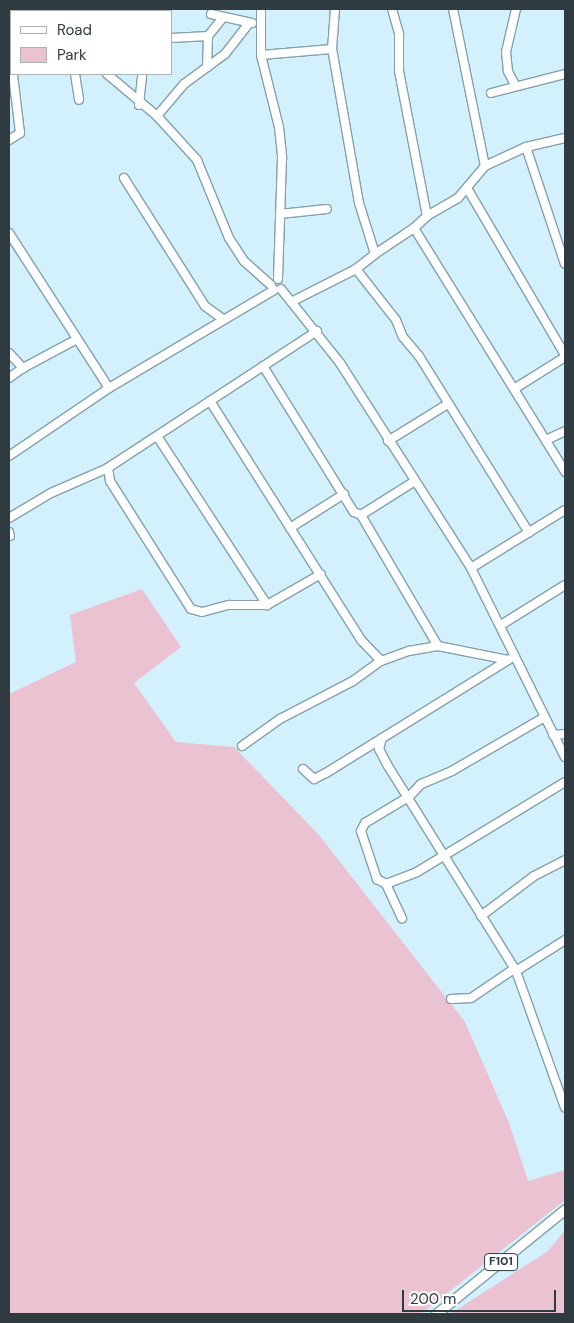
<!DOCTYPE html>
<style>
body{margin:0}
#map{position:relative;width:574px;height:1323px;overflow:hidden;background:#d3f0fd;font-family:"DM Sans",sans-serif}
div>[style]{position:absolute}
.green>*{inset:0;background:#ebc2d2}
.roads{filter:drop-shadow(1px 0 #84a0ac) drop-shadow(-1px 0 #84a0ac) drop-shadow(0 1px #84a0ac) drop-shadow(0 -1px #84a0ac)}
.minor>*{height:8px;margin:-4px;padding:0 4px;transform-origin:4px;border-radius:4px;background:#fff}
.major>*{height:9px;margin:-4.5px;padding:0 4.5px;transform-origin:4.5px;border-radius:4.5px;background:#fff}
span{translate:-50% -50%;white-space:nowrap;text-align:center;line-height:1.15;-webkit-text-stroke:5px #fff;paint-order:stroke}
.shield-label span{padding:1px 4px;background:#fff;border:1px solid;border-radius:4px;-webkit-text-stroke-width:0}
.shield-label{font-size:12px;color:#2f3b40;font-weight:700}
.frame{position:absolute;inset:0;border:10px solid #2f3b40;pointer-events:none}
.legend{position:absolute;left:10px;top:10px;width:162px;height:65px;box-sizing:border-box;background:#fff;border:1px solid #acb1b3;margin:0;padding:6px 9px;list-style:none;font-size:15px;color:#2f3b40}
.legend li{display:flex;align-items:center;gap:10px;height:25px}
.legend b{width:25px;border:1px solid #acb1b3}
.scale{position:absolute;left:402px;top:1290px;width:154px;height:22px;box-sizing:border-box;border:2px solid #2f3b40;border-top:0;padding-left:6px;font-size:15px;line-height:18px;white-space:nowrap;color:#2f3b40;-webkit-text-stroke:4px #fff;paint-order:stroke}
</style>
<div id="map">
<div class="green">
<i style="clip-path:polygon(142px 589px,181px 647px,134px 683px,176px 742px,234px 747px,319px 835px,465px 1022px,509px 1123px,528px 1181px,565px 1170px,565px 1200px,421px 1314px,9px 1314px,9px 694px,76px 662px,70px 615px)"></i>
<i style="clip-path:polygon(565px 1230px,565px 1314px,450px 1314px,548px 1251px)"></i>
</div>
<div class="roads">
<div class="minor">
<i style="left:147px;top:9px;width:2px;rotate:63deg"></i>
<i style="left:261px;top:9px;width:46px;rotate:90deg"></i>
<i style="left:261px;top:55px;width:74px;rotate:76deg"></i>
<i style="left:279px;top:127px;width:31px;rotate:84deg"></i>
<i style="left:282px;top:158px;width:121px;rotate:91.9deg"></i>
<i style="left:392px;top:9px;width:26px;rotate:74deg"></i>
<i style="left:399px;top:34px;width:37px;rotate:90deg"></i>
<i style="left:399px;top:71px;width:148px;rotate:79.1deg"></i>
<i style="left:453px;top:9px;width:160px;rotate:78.5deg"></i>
<i style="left:64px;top:11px;width:4px;rotate:-27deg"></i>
<i style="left:211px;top:14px;width:42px;rotate:12.4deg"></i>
<i style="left:10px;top:15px;width:28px;rotate:88deg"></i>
<i style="left:171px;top:38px;width:37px;rotate:-3deg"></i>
<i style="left:261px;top:55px;width:71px;rotate:-4.8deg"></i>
<i style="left:207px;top:67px;width:31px;rotate:-88deg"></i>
<i style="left:208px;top:36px;width:22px;rotate:-51deg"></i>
<i style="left:75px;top:74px;width:26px;rotate:81deg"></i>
<i style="left:107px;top:74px;width:65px;rotate:40deg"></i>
<i style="left:157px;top:116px;width:59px;rotate:47.7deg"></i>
<i style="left:197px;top:160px;width:84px;rotate:67.7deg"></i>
<i style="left:229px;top:238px;width:27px;rotate:57deg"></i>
<i style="left:244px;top:261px;width:36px;rotate:42deg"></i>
<i style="left:515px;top:85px;width:16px;rotate:-117deg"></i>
<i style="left:508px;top:71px;width:19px;rotate:-96deg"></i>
<i style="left:506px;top:52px;width:44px;rotate:-76.9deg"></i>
<i style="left:491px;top:93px;width:76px;rotate:-14.4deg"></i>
<i style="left:139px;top:105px;width:31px;rotate:-84deg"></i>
<i style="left:157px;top:116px;width:42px;rotate:-49.8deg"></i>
<i style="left:184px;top:84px;width:51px;rotate:-36.2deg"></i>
<i style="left:225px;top:54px;width:39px;rotate:-52deg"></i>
<i style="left:565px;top:138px;width:40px;rotate:167deg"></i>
<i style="left:526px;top:147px;width:45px;rotate:155.1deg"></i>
<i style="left:485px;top:166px;width:42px;rotate:130.2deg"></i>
<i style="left:458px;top:198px;width:36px;rotate:150deg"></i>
<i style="left:427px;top:216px;width:18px;rotate:137deg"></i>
<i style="left:414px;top:228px;width:287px;rotate:58.2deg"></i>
<i style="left:9px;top:140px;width:13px;rotate:-32deg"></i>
<i style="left:20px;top:133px;width:59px;rotate:-96.8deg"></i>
<i style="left:526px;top:147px;width:123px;rotate:71.6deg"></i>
<i style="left:124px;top:178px;width:151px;rotate:57.7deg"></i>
<i style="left:205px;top:306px;width:22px;rotate:36deg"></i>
<i style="left:467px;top:188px;width:194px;rotate:59.6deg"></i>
<i style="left:280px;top:214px;width:47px;rotate:-6.1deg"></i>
<i style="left:9px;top:233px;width:184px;rotate:57.2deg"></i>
<i style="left:109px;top:388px;width:192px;rotate:-30.7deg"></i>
<i style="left:375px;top:254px;width:47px;rotate:-33.7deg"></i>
<i style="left:356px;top:269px;width:65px;rotate:51.9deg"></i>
<i style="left:396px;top:320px;width:18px;rotate:68deg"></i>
<i style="left:403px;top:337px;width:25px;rotate:50deg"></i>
<i style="left:419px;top:356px;width:208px;rotate:58.1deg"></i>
<i style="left:281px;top:289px;width:95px;rotate:51.4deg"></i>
<i style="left:340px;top:363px;width:243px;rotate:57.4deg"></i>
<i style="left:471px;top:568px;width:211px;rotate:63.6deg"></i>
<i style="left:293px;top:301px;width:71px;rotate:-26.9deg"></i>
<i style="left:356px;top:269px;width:24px;rotate:-38deg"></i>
<i style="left:375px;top:254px;width:53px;rotate:-107.4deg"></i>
<i style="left:359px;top:203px;width:156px;rotate:-99.9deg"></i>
<i style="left:332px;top:49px;width:40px;rotate:-85.7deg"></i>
<i style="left:317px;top:331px;width:250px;rotate:146.8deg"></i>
<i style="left:108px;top:468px;width:13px;rotate:81deg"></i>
<i style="left:110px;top:481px;width:151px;rotate:57.7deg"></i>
<i style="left:191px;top:609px;width:11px;rotate:15deg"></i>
<i style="left:202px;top:612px;width:28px;rotate:-15deg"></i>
<i style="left:229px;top:605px;width:38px"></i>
<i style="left:267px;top:605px;width:62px;rotate:-29.9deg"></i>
<i style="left:9px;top:353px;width:21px;rotate:47deg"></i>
<i style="left:23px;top:368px;width:61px;rotate:-28.2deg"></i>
<i style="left:263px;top:366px;width:172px;rotate:58.1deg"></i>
<i style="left:354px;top:512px;width:8px;rotate:23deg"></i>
<i style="left:361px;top:515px;width:152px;rotate:59.6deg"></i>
<i style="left:9px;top:378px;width:17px;rotate:-36deg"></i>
<i style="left:514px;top:389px;width:60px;rotate:-32.1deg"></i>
<i style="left:210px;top:401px;width:283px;rotate:57.7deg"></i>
<i style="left:361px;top:640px;width:29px;rotate:46deg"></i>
<i style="left:157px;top:436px;width:202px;rotate:56.9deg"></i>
<i style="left:546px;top:440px;width:21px;rotate:-25deg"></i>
<i style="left:388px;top:441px;width:68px;rotate:-31.8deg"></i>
<i style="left:9px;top:456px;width:121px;rotate:-34.2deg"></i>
<i style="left:361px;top:515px;width:64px;rotate:-32.2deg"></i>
<i style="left:9px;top:518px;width:49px;rotate:-30.8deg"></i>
<i style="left:51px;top:493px;width:62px;rotate:-23.7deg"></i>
<i style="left:290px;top:528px;width:64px;rotate:-32.2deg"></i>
<i style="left:9px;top:532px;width:4px;rotate:76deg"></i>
<i style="left:471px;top:568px;width:110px;rotate:-31.7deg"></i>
<i style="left:501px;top:625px;width:75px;rotate:-32deg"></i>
<i style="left:543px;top:718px;width:105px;rotate:149.8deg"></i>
<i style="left:452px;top:771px;width:34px;rotate:157deg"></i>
<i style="left:421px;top:784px;width:16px;rotate:133deg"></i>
<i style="left:410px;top:796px;width:52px;rotate:149deg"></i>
<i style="left:365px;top:823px;width:9px;rotate:117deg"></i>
<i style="left:361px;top:831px;width:51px;rotate:71.6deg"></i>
<i style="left:377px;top:879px;width:10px;rotate:29deg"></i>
<i style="left:386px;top:884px;width:33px;rotate:-21deg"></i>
<i style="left:417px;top:872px;width:173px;rotate:-31.3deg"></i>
<i style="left:553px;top:735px;width:12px;rotate:-5deg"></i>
<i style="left:382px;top:738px;width:11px;rotate:105deg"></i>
<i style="left:379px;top:749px;width:19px;rotate:62deg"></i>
<i style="left:388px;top:766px;width:242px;rotate:58deg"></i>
<i style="left:516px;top:971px;width:145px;rotate:70.3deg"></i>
<i style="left:242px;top:746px;width:47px;rotate:-35.4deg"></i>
<i style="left:280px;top:719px;width:82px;rotate:-27.5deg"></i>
<i style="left:353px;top:681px;width:34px;rotate:-36deg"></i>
<i style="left:381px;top:661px;width:30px;rotate:-20deg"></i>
<i style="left:409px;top:651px;width:29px;rotate:-10deg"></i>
<i style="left:438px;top:646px;width:71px;rotate:11.3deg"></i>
<i style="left:303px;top:769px;width:15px;rotate:42deg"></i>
<i style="left:314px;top:779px;width:13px;rotate:-27deg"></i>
<i style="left:326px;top:773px;width:216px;rotate:-31.8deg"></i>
<i style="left:386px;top:884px;width:38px;rotate:65deg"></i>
<i style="left:481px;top:916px;width:66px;rotate:-37deg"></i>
<i style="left:534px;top:876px;width:35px;rotate:-27deg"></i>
<i style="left:516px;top:971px;width:58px;rotate:-32.3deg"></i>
<i style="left:451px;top:999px;width:20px;rotate:-3deg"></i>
<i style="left:471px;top:998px;width:52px;rotate:-34deg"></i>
</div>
<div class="major">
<i style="left:436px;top:1314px;width:166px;rotate:-39.1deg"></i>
</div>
</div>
<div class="shield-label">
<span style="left:501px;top:1262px">F101</span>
</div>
<div class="frame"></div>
<ul class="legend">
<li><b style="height:6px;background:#fff"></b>Road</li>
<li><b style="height:14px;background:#ebc2d2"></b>Park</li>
</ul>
<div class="scale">200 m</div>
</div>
